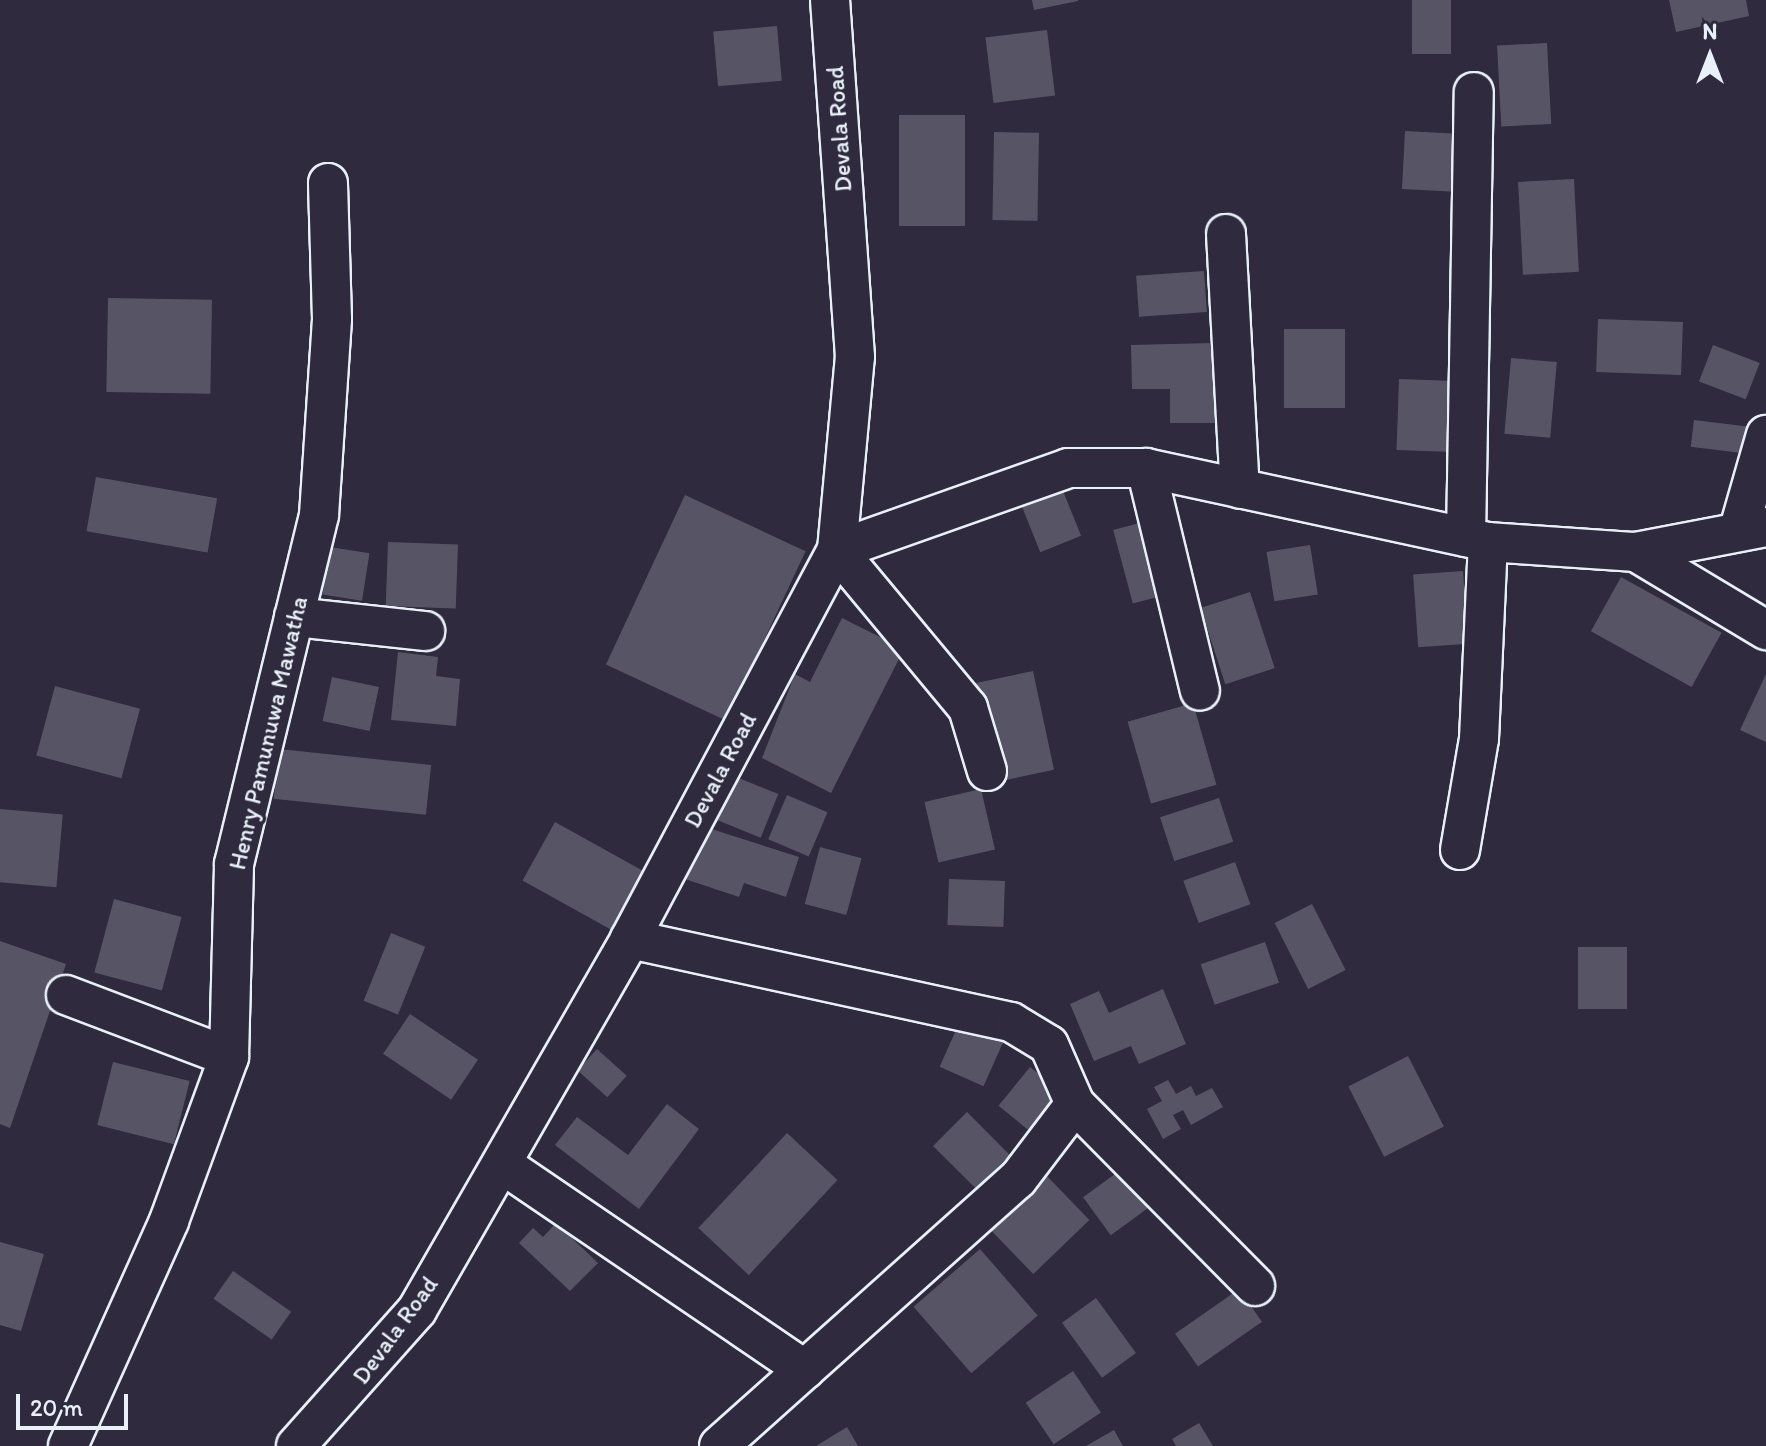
<!DOCTYPE html>
<style>
body{margin:0}
#map{position:relative;width:1766px;height:1446px;overflow:hidden;background:#2f2a3d;font-family:Itim,sans-serif}
div>[style]{position:absolute}
.building>*{inset:0;background:#575565;transform-origin:0 0}
.roads{filter:drop-shadow(2px 0 #e8f1f8) drop-shadow(-2px 0 #e8f1f8) drop-shadow(0 2px #e8f1f8) drop-shadow(0 -2px #e8f1f8)}
.minor>*{height:38px;margin:-19px;padding:0 19px;transform-origin:19px;border-radius:19px;background:#2f2a3d}
span{translate:-50% -50%;white-space:nowrap;text-align:center;line-height:1.15;-webkit-text-stroke:7px #2f2a3d;paint-order:stroke}
.street-label{font-size:24px;color:#e8f1f8}
.north{position:absolute;left:1670px;top:16px;width:80px;height:80px;-webkit-text-stroke:6px #2f2a3d;paint-order:stroke;rotate:0deg;font-size:22px;font-weight:700;line-height:32px;text-align:center;color:#e8f1f8}
.north::after{content:'';display:block;margin:auto;width:28px;height:36px;background:#e8f1f8;clip-path:polygon(50% 0,100% 100%,50% 72%,0 100%)}
.scale{position:absolute;left:16px;top:1394px;width:112px;height:36px;box-sizing:border-box;border:4px solid #e8f1f8;border-top:0;padding-left:10px;font-size:24px;line-height:28px;white-space:nowrap;color:#e8f1f8;-webkit-text-stroke:6px #2f2a3d;paint-order:stroke}
</style>
<div id="map">
<div class="building">
<i style="clip-path:polygon(1032px 0,1078px 0,1078px 1px,1034px 10px)"></i>
<i style="left:1412px;top:0;width:39px;height:54px"></i>
<i style="clip-path:polygon(1669px 0,1746px 0,1749px 16px,1676px 32px)"></i>
<i style="left:777px;top:26px;width:55px;height:64px;rotate:85deg"></i>
<i style="left:1047px;top:30px;width:66px;height:62px;rotate:83deg"></i>
<i style="left:1547px;top:43px;width:81px;height:50px;rotate:87deg"></i>
<i style="left:899px;top:115px;width:66px;height:111px"></i>
<i style="left:1405px;top:131px;width:52px;height:58px;rotate:3deg"></i>
<i style="left:994px;top:132px;width:45px;height:88px;rotate:1deg"></i>
<i style="left:1574px;top:179px;width:93px;height:56px;rotate:87deg"></i>
<i style="left:1204px;top:271px;width:41px;height:68px;rotate:86deg"></i>
<i style="left:108px;top:298px;width:104px;height:94px;rotate:1deg"></i>
<i style="left:1598px;top:319px;width:85px;height:53px;rotate:2deg"></i>
<i style="left:1284px;top:329px;width:61px;height:79px"></i>
<i style="clip-path:polygon(1214px 343px,1216px 423px,1170px 423px,1170px 389px,1132px 389px,1131px 345px)"></i>
<i style="left:1713px;top:345px;width:50px;height:39px;rotate:21deg"></i>
<i style="left:1511px;top:358px;width:46px;height:76px;rotate:5deg"></i>
<i style="left:1399px;top:379px;width:70px;height:71px;rotate:2deg"></i>
<i style="left:1694px;top:420px;width:62px;height:27px;rotate:7deg"></i>
<i style="left:96px;top:477px;width:123px;height:55px;rotate:10deg"></i>
<i style="left:1059px;top:481px;width:59px;height:44px;rotate:68deg"></i>
<i style="left:685px;top:495px;width:133px;height:187px;rotate:25deg"></i>
<i style="left:1147px;top:521px;width:76px;height:35px;rotate:75deg"></i>
<i style="left:388px;top:542px;width:70px;height:64px;rotate:2deg"></i>
<i style="left:1310px;top:545px;width:50px;height:44px;rotate:81deg"></i>
<i style="left:330px;top:547px;width:40px;height:48px;rotate:9deg"></i>
<i style="left:1463px;top:571px;width:73px;height:50px;rotate:86deg"></i>
<i style="left:1621px;top:577px;width:115px;height:62px;rotate:29deg"></i>
<i style="left:1250px;top:592px;width:80px;height:52px;rotate:72deg"></i>
<i style="clip-path:polygon(842px 618px,904px 649px,831px 793px,762px 758px,795px 674px,810px 682px)"></i>
<i style="clip-path:polygon(398px 652px,438px 657px,436px 676px,460px 679px,456px 726px,391px 720px)"></i>
<i style="left:1033px;top:671px;width:101px;height:58px;rotate:78deg"></i>
<i style="clip-path:polygon(1766px 674px,1766px 742px,1740px 730px)"></i>
<i style="left:332px;top:677px;width:48px;height:45px;rotate:12deg"></i>
<i style="left:55px;top:686px;width:88px;height:72px;rotate:15deg"></i>
<i style="left:1193px;top:703px;width:85px;height:68px;rotate:74deg"></i>
<i style="left:279px;top:749px;width:153px;height:50px;rotate:6deg"></i>
<i style="left:731px;top:775px;width:51px;height:47px;rotate:22deg"></i>
<i style="left:981px;top:789px;width:62px;height:58px;rotate:77deg"></i>
<i style="left:787px;top:795px;width:44px;height:48px;rotate:23deg"></i>
<i style="left:1219px;top:798px;width:46px;height:62px;rotate:72deg"></i>
<i style="left:0;top:809px;width:63px;height:73px;rotate:5deg"></i>
<i style="left:555px;top:822px;width:102px;height:67px;rotate:29deg"></i>
<i style="clip-path:polygon(702px 826px,799px 857px,786px 897px,744px 883px,739px 897px,685px 879px)"></i>
<i style="left:820px;top:847px;width:43px;height:59px;rotate:15deg"></i>
<i style="left:1235px;top:862px;width:45px;height:55px;rotate:70deg"></i>
<i style="left:949px;top:879px;width:56px;height:46px;rotate:2deg"></i>
<i style="left:114px;top:899px;width:70px;height:76px;rotate:15deg"></i>
<i style="left:1312px;top:904px;width:74px;height:42px;rotate:63deg"></i>
<i style="left:391px;top:933px;width:37px;height:73px;rotate:22deg"></i>
<i style="clip-path:polygon(0 941px,66px 964px,10px 1128px,0 1124px)"></i>
<i style="left:1265px;top:942px;width:43px;height:68px;rotate:71deg"></i>
<i style="left:1578px;top:947px;width:49px;height:62px"></i>
<i style="clip-path:polygon(1163px 989px,1186px 1044px,1139px 1064px,1131px 1046px,1094px 1061px,1070px 1004px,1099px 991px,1109px 1013px)"></i>
<i style="left:410px;top:1014px;width:82px;height:48px;rotate:34deg"></i>
<i style="left:960px;top:1021px;width:48px;height:50px;rotate:24deg"></i>
<i style="left:597px;top:1049px;width:40px;height:29px;rotate:42deg"></i>
<i style="left:1408px;top:1056px;width:79px;height:67px;rotate:63deg"></i>
<i style="left:113px;top:1062px;width:79px;height:65px;rotate:14deg"></i>
<i style="left:1030px;top:1067px;width:43px;height:50px;rotate:39deg"></i>
<i style="clip-path:polygon(1168px 1080px,1176px 1094px,1191px 1086px,1196px 1096px,1212px 1088px,1223px 1107px,1191px 1125px,1183px 1110px,1173px 1115px,1181px 1129px,1163px 1139px,1147px 1109px,1162px 1101px,1154px 1087px)"></i>
<i style="clip-path:polygon(667px 1104px,699px 1129px,639px 1209px,555px 1145px,577px 1117px,628px 1155px)"></i>
<i style="left:967px;top:1112px;width:61px;height:48px;rotate:45deg"></i>
<i style="left:787px;top:1133px;width:69px;height:130px;rotate:43deg"></i>
<i style="left:1126px;top:1166px;width:47px;height:53px;rotate:54deg"></i>
<i style="left:1047px;top:1176px;width:61px;height:78px;rotate:46deg"></i>
<i style="clip-path:polygon(556px 1223px,598px 1263px,570px 1291px,519px 1243px,533px 1228px,543px 1237px)"></i>
<i style="clip-path:polygon(0 1242px,44px 1254px,21px 1331px,0 1325px)"></i>
<i style="left:980px;top:1249px;width:88px;height:88px;rotate:49deg"></i>
<i style="left:233px;top:1271px;width:71px;height:34px;rotate:35deg"></i>
<i style="left:1239px;top:1289px;width:40px;height:78px;rotate:55deg"></i>
<i style="left:1096px;top:1298px;width:68px;height:42px;rotate:54deg"></i>
<i style="left:1073px;top:1371px;width:50px;height:57px;rotate:56deg"></i>
<i style="clip-path:polygon(1199px 1423px,1213px 1446px,1176px 1446px,1172px 1439px)"></i>
<i style="clip-path:polygon(847px 1427px,858px 1446px,816px 1446px)"></i>
<i style="clip-path:polygon(1114px 1430px,1123px 1446px,1086px 1446px)"></i>
</div>
<div class="roads">
<div class="minor">
<i style="left:1226px;top:234px;width:255px;rotate:86.9deg"></i>
<i style="left:1146px;top:468px;width:229px;rotate:76.4deg"></i>
<i style="left:1739px;top:529px;width:98px;rotate:-74deg"></i>
<i style="left:1466px;top:537px;width:445px;rotate:-89deg"></i>
<i style="left:1636px;top:552px;width:132px;rotate:-10.9deg"></i>
<i style="left:294px;top:617px;width:132px;rotate:6.1deg"></i>
<i style="left:987px;top:771px;width:66px;rotate:-106.8deg"></i>
<i style="left:968px;top:708px;width:205px;rotate:-129.7deg"></i>
<i style="left:837px;top:550px;width:245px;rotate:-19.5deg"></i>
<i style="left:1068px;top:468px;width:78px"></i>
<i style="left:1146px;top:468px;width:350px;rotate:12.2deg"></i>
<i style="left:1488px;top:542px;width:148px;rotate:3.9deg"></i>
<i style="left:1636px;top:552px;width:152px;rotate:31deg"></i>
<i style="left:1460px;top:850px;width:113px;rotate:-80.3deg"></i>
<i style="left:1479px;top:739px;width:197px;rotate:-87.4deg"></i>
<i style="left:630px;top:939px;width:390px;rotate:12.3deg"></i>
<i style="left:1011px;top:1022px;width:44px;rotate:31.2deg"></i>
<i style="left:1049px;top:1045px;width:64px;rotate:66.2deg"></i>
<i style="left:1075px;top:1104px;width:256px;rotate:45.3deg"></i>
<i style="left:66px;top:995px;width:174px;rotate:20.8deg"></i>
<i style="left:502px;top:1164px;width:366px;rotate:34.2deg"></i>
<i style="left:68px;top:1446px;width:247px;rotate:-65.8deg"></i>
<i style="left:169px;top:1221px;width:175px;rotate:-69.9deg"></i>
<i style="left:229px;top:1057px;width:193px;rotate:-88.5deg"></i>
<i style="left:234px;top:864px;width:359px;rotate:-76.3deg"></i>
<i style="left:319px;top:515px;width:196px;rotate:-86.2deg"></i>
<i style="left:332px;top:319px;width:136px;rotate:-91.7deg"></i>
<i style="left:296px;top:1446px;width:182px;rotate:-48.3deg"></i>
<i style="left:417px;top:1310px;width:428px;rotate:-60.1deg"></i>
<i style="left:630px;top:939px;width:441px;rotate:-62deg"></i>
<i style="left:837px;top:550px;width:194px;rotate:-84.7deg"></i>
<i style="left:855px;top:357px;width:358px;rotate:-94deg"></i>
<i style="left:719px;top:1446px;width:401px;rotate:-41.8deg"></i>
<i style="left:1018px;top:1179px;width:94px;rotate:-52.8deg"></i>
</div>
</div>
<div class="street-label">
<span style="left:839px;top:129px;rotate:-94deg">Devala Road</span>
<span style="left:268px;top:733px;rotate:-77deg">Henry Pamunuwa Mawatha</span>
<span style="left:720px;top:770px;rotate:-62deg">Devala Road</span>
<span style="left:395px;top:1330px;rotate:-54deg">Devala Road</span>
</div>
<div class="north">N</div>
<div class="scale">20 m</div>
</div>
